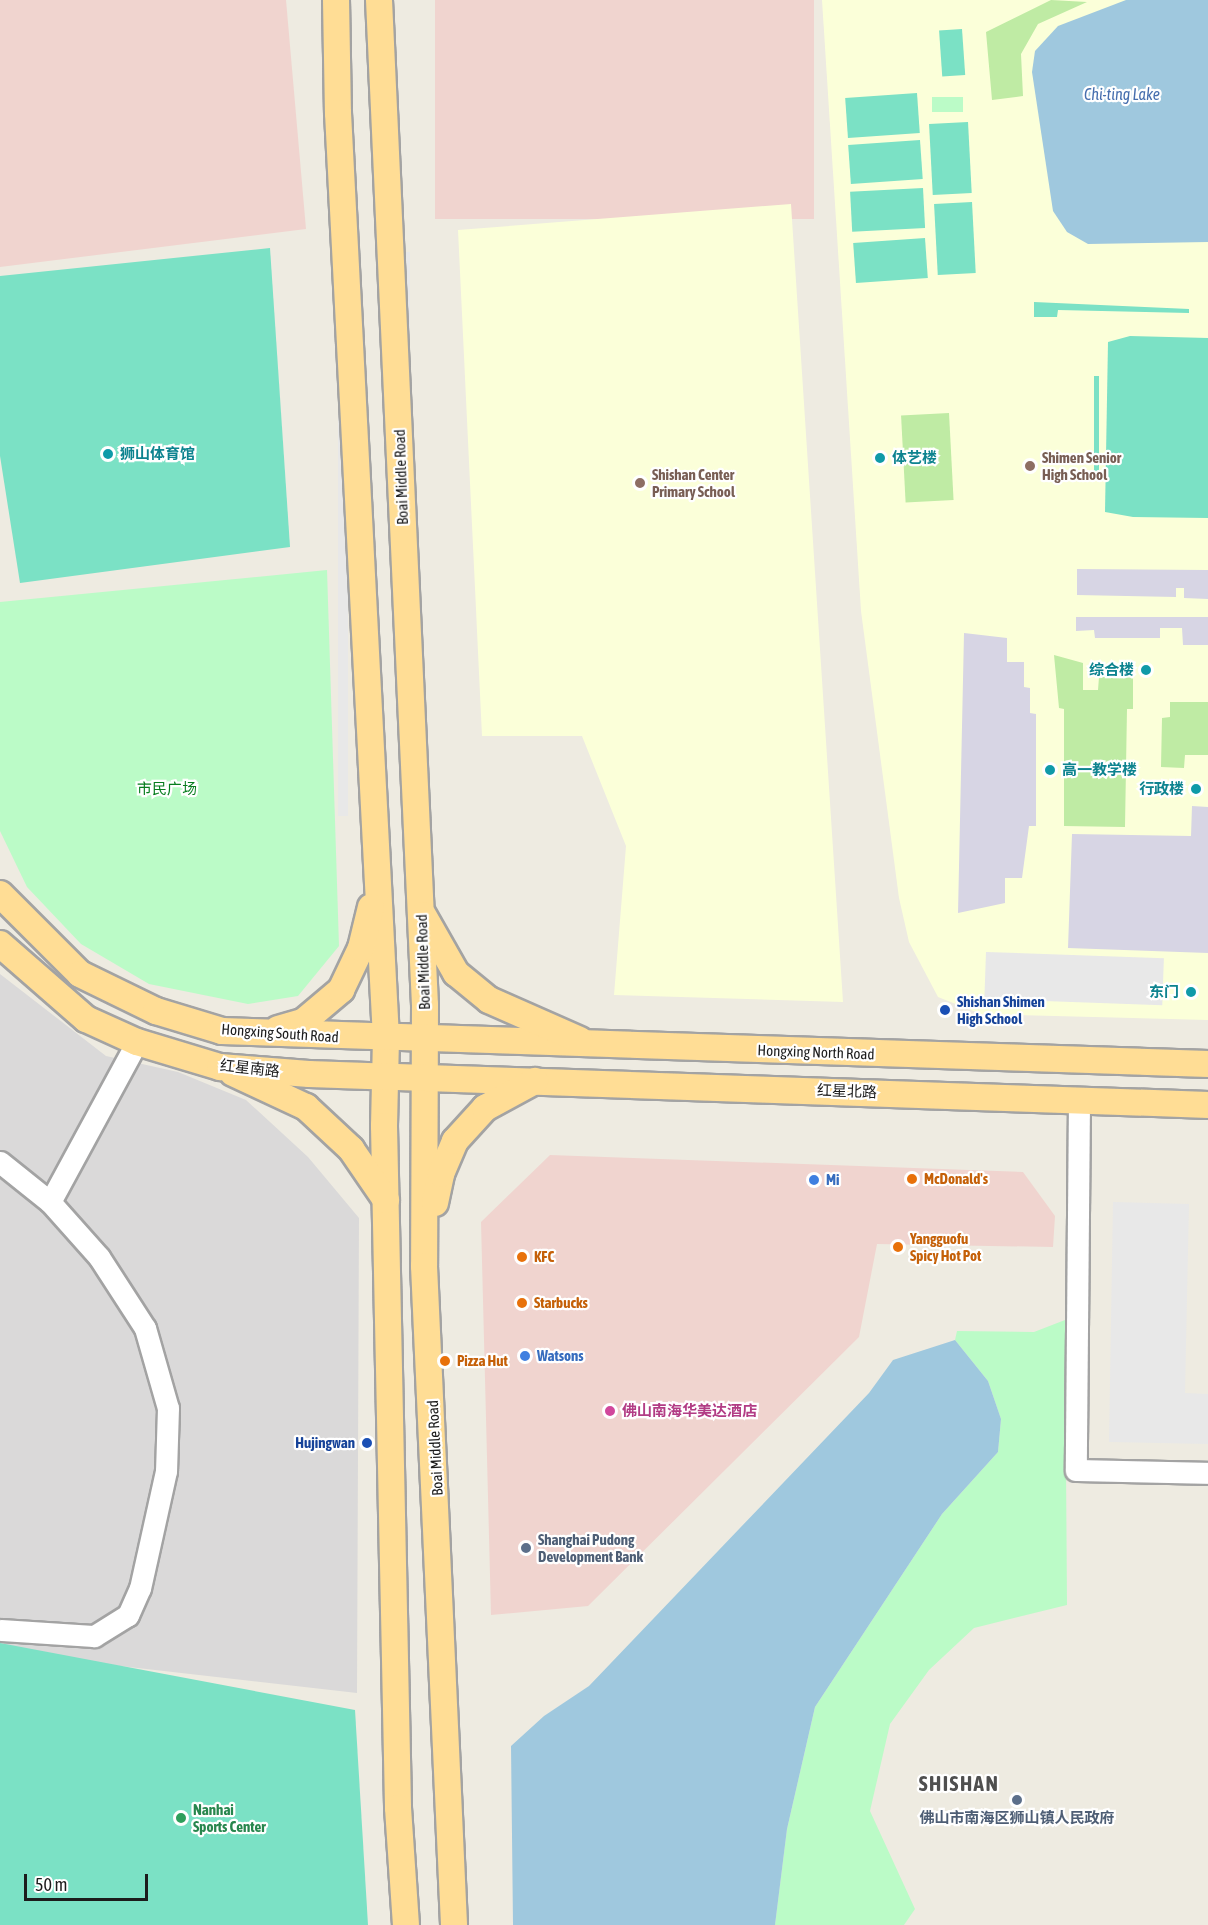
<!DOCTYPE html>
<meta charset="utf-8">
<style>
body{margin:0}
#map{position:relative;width:1208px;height:1925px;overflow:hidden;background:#eeebe1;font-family:"Asap Condensed","Noto Sans SC",sans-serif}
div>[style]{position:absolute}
.residential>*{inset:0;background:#dad9d9}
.commercial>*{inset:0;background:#f0d4cf;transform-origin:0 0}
.education>*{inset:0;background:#fbffd9}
.grass>*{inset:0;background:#bfeba4;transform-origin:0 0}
.park>*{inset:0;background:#bbfbc7;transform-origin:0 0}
.pitch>*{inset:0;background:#7be1c5;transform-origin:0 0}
.parking>*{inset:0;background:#e8e8e8;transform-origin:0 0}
.plaza>*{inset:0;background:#d7d5e4}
.water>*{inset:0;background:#9fc8de}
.roads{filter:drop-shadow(2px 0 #a3a3a3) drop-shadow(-2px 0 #a3a3a3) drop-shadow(0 2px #a3a3a3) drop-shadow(0 -2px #a3a3a3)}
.minor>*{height:21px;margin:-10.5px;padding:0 10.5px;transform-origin:10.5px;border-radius:10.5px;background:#fff}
.major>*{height:26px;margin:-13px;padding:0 13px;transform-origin:13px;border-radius:13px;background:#ffdd95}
.dots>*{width:16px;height:16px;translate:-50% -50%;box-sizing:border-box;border:3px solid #fff;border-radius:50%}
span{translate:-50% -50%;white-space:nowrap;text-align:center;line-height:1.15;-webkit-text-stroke:4.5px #fff;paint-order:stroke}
.culture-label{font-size:15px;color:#0d838f;font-weight:700}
.left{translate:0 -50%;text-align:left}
.right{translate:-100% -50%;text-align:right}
.education-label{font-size:15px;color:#785e54;font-weight:700}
.street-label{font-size:15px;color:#1c1c1c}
.park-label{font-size:15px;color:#077d1e}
.transit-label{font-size:15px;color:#164399;font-weight:700}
.food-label{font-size:15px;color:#c56008;font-weight:700}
.shop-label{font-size:15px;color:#366cbe;font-weight:700}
.hotel-label{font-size:15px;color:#b23c85;font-weight:700}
.service-label{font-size:15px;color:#4e5e75;font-weight:700}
.leisure-label{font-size:15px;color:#27864d;font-weight:700}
.water-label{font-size:16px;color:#466eae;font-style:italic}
.district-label{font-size:21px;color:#4f4f4f;font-weight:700;letter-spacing:1.5px}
.scale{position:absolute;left:24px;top:1874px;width:124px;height:27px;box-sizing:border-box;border:3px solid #1c1c1c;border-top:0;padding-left:8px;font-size:18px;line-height:21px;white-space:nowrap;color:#1c1c1c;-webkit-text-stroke:4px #fff;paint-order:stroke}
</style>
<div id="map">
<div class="residential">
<i style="clip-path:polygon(0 974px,106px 1056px,178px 1072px,246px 1100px,308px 1157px,359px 1218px,357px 1693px,120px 1666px,0 1660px)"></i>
</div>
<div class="commercial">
<i style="clip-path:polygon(0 0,286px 0,306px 229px,0 267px)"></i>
<i style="left:435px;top:0;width:379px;height:219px"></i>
<i style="clip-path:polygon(550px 1155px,1023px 1172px,1055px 1216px,1053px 1247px,877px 1244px,859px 1337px,588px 1606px,491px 1615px,481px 1222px)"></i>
</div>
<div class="education">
<i style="clip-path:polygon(822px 0,1208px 0,1208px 1020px,981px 1014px,938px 997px,909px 942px,899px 898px,861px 611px)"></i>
<i style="clip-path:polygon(791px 204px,843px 1002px,614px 995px,626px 846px,582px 736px,482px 736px,458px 230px)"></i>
</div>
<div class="grass">
<i style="clip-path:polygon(1051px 0,1087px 2px,1038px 24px,1021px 54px,1023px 96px,992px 100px,986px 32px)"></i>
<i style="left:949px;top:413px;width:87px;height:48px;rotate:87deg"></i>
<i style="clip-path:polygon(1054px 655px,1083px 663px,1083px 690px,1098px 690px,1099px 677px,1133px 677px,1133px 709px,1127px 709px,1125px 827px,1064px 826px,1064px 709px,1059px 708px)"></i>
<i style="clip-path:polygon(1170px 702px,1208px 702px,1208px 755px,1185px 755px,1184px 768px,1161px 767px,1162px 718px,1170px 717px)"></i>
</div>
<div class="park">
<i style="left:932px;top:97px;width:31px;height:15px"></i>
<i style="clip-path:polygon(327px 570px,339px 946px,298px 996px,248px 1004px,149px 984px,81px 944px,27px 887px,0 831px,0 602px)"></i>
<i style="clip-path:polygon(1065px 1320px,1067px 1605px,974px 1628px,929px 1670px,890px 1724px,870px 1811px,915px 1909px,904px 1925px,775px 1925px,787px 1829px,815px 1707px,942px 1514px,998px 1452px,1001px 1419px,988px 1381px,955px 1340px,957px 1331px,1034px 1332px)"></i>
</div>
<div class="pitch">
<i style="left:962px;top:29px;width:46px;height:23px;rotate:86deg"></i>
<i style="left:917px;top:93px;width:40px;height:72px;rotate:86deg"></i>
<i style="left:968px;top:122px;width:71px;height:39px;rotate:87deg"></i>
<i style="left:920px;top:140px;width:39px;height:72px;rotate:86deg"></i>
<i style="left:923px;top:188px;width:40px;height:73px;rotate:87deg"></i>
<i style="left:972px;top:202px;width:71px;height:38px;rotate:87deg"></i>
<i style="left:925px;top:238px;width:40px;height:72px;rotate:86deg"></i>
<i style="clip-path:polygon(270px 248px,290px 547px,20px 583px,0 456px,0 276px)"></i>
<i style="clip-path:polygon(1034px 302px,1189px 309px,1189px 313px,1058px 310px,1057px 317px,1034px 317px)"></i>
<i style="clip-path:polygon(1130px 336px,1208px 338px,1208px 518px,1133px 517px,1105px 512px,1108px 342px)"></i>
<i style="left:1094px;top:376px;width:5px;height:102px"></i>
<i style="clip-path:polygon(0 1643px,355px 1710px,368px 1925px,0 1925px)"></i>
</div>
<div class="parking">
<i style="left:404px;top:252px;width:6px;height:116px"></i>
<i style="left:338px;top:364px;width:10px;height:452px"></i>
<i style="left:986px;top:952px;width:178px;height:47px;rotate:2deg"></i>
<i style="clip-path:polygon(1113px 1202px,1189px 1204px,1185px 1393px,1208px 1394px,1208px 1444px,1109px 1442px)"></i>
</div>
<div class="plaza">
<i style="clip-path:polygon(1077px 569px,1208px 570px,1208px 599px,1184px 598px,1184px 588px,1176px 588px,1176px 597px,1077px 595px)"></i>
<i style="clip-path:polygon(1076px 617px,1208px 617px,1208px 645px,1183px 645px,1182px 628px,1160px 628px,1160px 638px,1095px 638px,1094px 630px,1076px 631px)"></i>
<i style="clip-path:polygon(964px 633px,1007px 638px,1007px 662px,1024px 662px,1024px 687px,1030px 688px,1030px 713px,1036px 714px,1036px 826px,1029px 826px,1022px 878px,1005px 878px,1005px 903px,958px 913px)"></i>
<i style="clip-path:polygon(1192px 806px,1208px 807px,1208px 953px,1068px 948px,1072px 834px,1191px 836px)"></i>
</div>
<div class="water">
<i style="clip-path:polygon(1126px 0,1208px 0,1208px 242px,1088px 244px,1067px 232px,1053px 211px,1032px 72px,1035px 51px,1058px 26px)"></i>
<i style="clip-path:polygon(955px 1340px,988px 1381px,1001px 1419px,998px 1452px,942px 1514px,815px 1707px,787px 1829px,775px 1925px,513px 1925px,511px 1746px,544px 1716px,589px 1686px,869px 1393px,893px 1360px)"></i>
</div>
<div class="roads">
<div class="minor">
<i style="left:1079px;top:1100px;width:370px;rotate:90.5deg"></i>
<i style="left:1076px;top:1470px;width:132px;rotate:1.3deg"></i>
<i style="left:0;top:1162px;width:64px;rotate:38.7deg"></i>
<i style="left:50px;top:1202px;width:74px;rotate:48.3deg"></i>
<i style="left:99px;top:1257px;width:85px;rotate:57.1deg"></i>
<i style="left:145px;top:1328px;width:83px;rotate:74deg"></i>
<i style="left:168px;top:1408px;width:63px;rotate:91.8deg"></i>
<i style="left:166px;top:1471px;width:120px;rotate:102.5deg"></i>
<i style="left:140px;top:1588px;width:30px;rotate:114deg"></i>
<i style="left:128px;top:1615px;width:40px;rotate:148deg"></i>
<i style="left:94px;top:1636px;width:94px;rotate:-176.3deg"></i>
<i style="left:50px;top:1202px;width:182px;rotate:-61.5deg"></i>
</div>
<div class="major">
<i style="left:336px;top:0;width:113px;rotate:89deg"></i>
<i style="left:338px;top:113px;width:926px;rotate:87.03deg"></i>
<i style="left:386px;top:1038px;width:88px;rotate:91.3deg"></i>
<i style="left:384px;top:1126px;width:682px;rotate:88.82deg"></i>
<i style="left:398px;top:1808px;width:117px;rotate:86.1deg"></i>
<i style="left:379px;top:0;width:1006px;rotate:87.38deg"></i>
<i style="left:425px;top:1005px;width:261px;rotate:90.2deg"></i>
<i style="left:424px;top:1266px;width:660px;rotate:87.39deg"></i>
<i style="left:0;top:894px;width:113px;rotate:45deg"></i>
<i style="left:80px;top:974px;width:85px;rotate:26deg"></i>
<i style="left:156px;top:1011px;width:69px;rotate:16.9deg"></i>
<i style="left:222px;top:1031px;width:987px;rotate:1.92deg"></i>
<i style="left:423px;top:915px;width:67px;rotate:60.4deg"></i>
<i style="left:456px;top:973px;width:43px;rotate:39.3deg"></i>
<i style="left:489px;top:1000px;width:99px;rotate:23.7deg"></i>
<i style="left:0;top:944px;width:114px;rotate:41.1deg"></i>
<i style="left:86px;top:1019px;width:56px;rotate:24.3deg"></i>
<i style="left:137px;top:1042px;width:87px;rotate:16.8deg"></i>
<i style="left:220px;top:1067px;width:89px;rotate:4.5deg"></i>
<i style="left:309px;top:1074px;width:900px;rotate:1.97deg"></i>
<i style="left:278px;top:1029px;width:26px;rotate:-16deg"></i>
<i style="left:303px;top:1022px;width:50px;rotate:-40.1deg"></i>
<i style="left:341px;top:990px;width:47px;rotate:-64.5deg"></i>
<i style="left:361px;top:948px;width:42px;rotate:-76.3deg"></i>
<i style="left:233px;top:1073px;width:81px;rotate:25deg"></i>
<i style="left:306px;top:1107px;width:62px;rotate:43deg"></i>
<i style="left:351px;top:1149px;width:62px;rotate:55.5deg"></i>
<i style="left:435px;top:1203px;width:30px;rotate:-78deg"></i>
<i style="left:441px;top:1174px;width:36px;rotate:-67deg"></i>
<i style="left:455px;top:1141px;width:45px;rotate:-47.7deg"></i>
<i style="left:485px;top:1108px;width:57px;rotate:-28.4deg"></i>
</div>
</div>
<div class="dots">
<i style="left:108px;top:454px;background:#0f9aa8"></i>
<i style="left:880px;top:458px;background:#0f9aa8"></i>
<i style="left:1030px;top:466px;background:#8d6e63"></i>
<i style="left:640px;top:483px;background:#8d6e63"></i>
<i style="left:1146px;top:670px;background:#0f9aa8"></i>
<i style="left:1050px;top:770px;background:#0f9aa8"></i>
<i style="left:1196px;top:789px;background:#0f9aa8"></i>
<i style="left:1191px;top:992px;background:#0f9aa8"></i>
<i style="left:945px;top:1010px;background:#1a4fb4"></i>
<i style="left:912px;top:1179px;background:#e8710a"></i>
<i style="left:814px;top:1180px;background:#3f7fe0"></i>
<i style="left:898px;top:1247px;background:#e8710a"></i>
<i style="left:522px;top:1257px;background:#e8710a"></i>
<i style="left:522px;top:1303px;background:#e8710a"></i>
<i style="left:525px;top:1356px;background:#3f7fe0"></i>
<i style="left:445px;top:1361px;background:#e8710a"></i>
<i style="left:610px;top:1411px;background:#d1479c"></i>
<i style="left:367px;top:1443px;background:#1a4fb4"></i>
<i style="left:526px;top:1548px;background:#5c6f8a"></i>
<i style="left:1017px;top:1800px;background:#5c6f8a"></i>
<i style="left:181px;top:1818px;background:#2e9e5b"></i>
</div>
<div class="culture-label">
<span class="left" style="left:120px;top:454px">狮山体育馆</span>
<span class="left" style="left:892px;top:458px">体艺楼</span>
<span class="right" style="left:1134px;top:670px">综合楼</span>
<span class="left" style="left:1062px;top:770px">高一教学楼</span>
<span class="right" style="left:1184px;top:789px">行政楼</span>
<span class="right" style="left:1179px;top:992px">东门</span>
</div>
<div class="education-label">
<span class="left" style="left:1042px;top:466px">Shimen Senior<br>High School</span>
<span class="left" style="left:652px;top:483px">Shishan Center<br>Primary School</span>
</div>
<div class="street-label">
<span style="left:401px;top:477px;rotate:-92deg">Boai Middle Road</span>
<span style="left:423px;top:962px;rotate:-92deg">Boai Middle Road</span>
<span style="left:280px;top:1033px;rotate:4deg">Hongxing South Road</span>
<span style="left:816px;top:1052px;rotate:2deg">Hongxing North Road</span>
<span style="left:250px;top:1068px;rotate:6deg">红星南路</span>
<span style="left:847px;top:1091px;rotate:2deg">红星北路</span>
<span style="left:435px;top:1448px;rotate:-93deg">Boai Middle Road</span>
</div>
<div class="park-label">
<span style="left:167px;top:789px">市民广场</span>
</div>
<div class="transit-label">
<span class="left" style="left:957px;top:1010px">Shishan Shimen<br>High School</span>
<span class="right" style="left:355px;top:1443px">Hujingwan</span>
</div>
<div class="food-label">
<span class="left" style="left:924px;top:1179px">McDonald's</span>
<span class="left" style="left:910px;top:1247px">Yangguofu<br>Spicy Hot Pot</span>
<span class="left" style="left:534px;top:1257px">KFC</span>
<span class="left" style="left:534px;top:1303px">Starbucks</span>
<span class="left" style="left:457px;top:1361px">Pizza Hut</span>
</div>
<div class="shop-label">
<span class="left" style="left:826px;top:1180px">Mi</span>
<span class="left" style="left:537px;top:1356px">Watsons</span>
</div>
<div class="hotel-label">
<span class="left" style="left:622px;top:1411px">佛山南海华美达酒店</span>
</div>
<div class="service-label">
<span class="left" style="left:538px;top:1548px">Shanghai Pudong<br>Development Bank</span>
<span style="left:1017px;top:1818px">佛山市南海区狮山镇人民政府</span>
</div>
<div class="leisure-label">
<span class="left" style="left:193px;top:1818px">Nanhai<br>Sports Center</span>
</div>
<div class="water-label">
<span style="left:1122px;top:94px">Chi-ting Lake</span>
</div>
<div class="district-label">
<span style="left:959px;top:1783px">SHISHAN</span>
</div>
<div class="scale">50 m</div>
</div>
